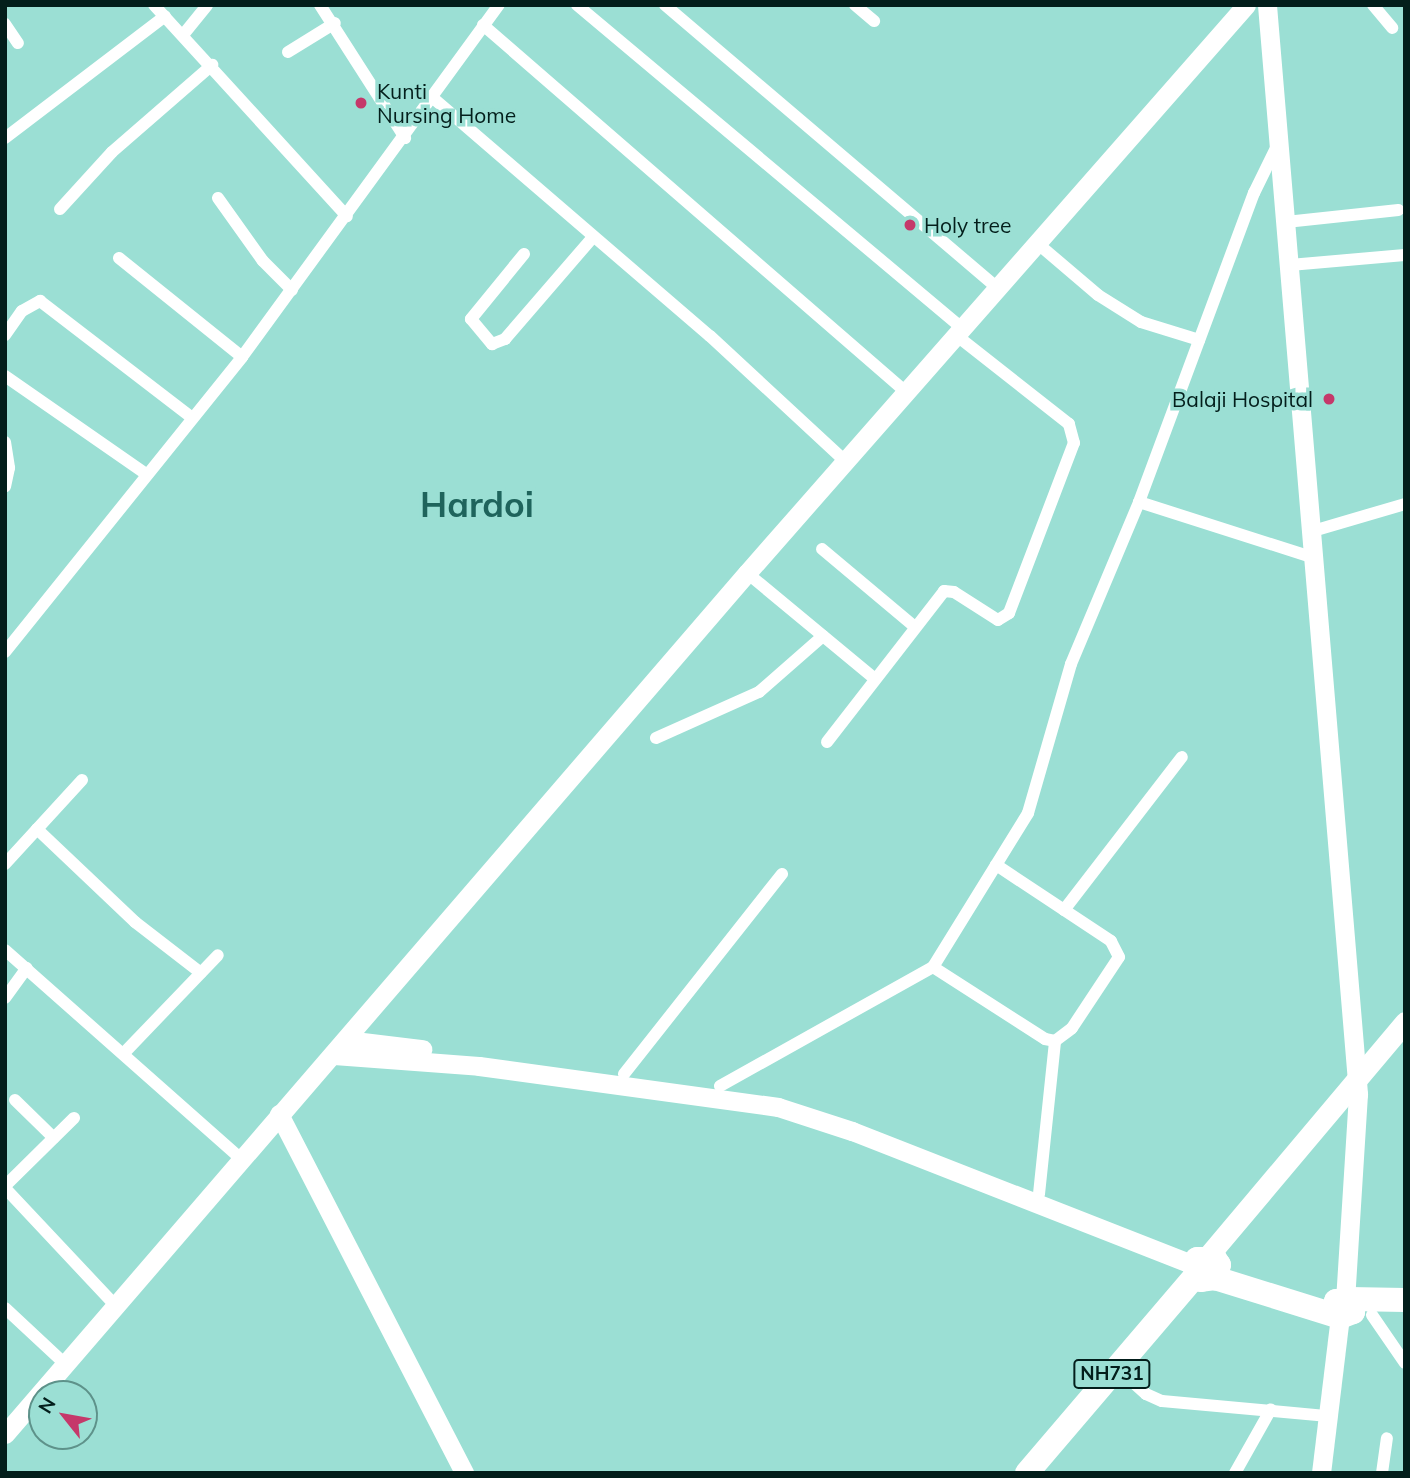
<!DOCTYPE html>
<style>
body{margin:0}
#map{position:relative;width:1410px;height:1478px;overflow:hidden;background:#9bdfd4;font-family:Mulish,sans-serif}
div>[style]{position:absolute}
.street>*{height:12px;margin:-6px;padding:0 6px;transform-origin:6px;border-radius:6px;background:#fff}
.secondary>*{height:19px;margin:-9.5px;padding:0 9.5px;transform-origin:9.5px;border-radius:9.5px;background:#fff}
.primary>*{height:21px;margin:-10.5px;padding:0 10.5px;transform-origin:10.5px;border-radius:10.5px;background:#fff}
.highway>*{height:24px;margin:-12px;padding:0 12px;transform-origin:12px;border-radius:12px;background:#fff}
.dots>*{width:19px;height:19px;translate:-50% -50%;box-sizing:border-box;border:4px solid #9bdfd4;border-radius:50%}
span{translate:-50% -50%;white-space:nowrap;text-align:center;line-height:1.15;-webkit-text-stroke:7px #9bdfd4;paint-order:stroke}
.shield-label span{padding:2px 5px;background:#9bdfd4;border:2px solid;border-radius:5px;-webkit-text-stroke-width:0}
.shield-label{font-size:19px;color:#031e1b;font-weight:700}
.poi-label{font-size:21px;color:#031e1b}
.left{translate:0 -50%;text-align:left}
.right{translate:-100% -50%;text-align:right}
.town-label{font-size:35px;color:#1f645c;font-weight:700}
.frame{position:absolute;inset:0;border:7px solid #031e1b;pointer-events:none}
.north{position:absolute;left:28px;top:1380px;width:70px;height:70px;box-sizing:border-box;background:#9bdfd4;border:2px solid #5e928a;border-radius:50%;rotate:301deg;font-size:19px;font-weight:700;line-height:28px;text-align:center;color:#031e1b}
.north::after{content:'';display:block;margin:auto;width:24px;height:32px;background:#c5386a;clip-path:polygon(50% 0,100% 100%,50% 72%,0 100%)}
</style>
<div id="map">
<div class="street">
<i style="left:154px;top:5px;width:286px;rotate:47.6deg"></i>
<i style="left:320px;top:5px;width:158px;rotate:57.4deg"></i>
<i style="left:577px;top:5px;width:503px;rotate:40deg"></i>
<i style="left:665px;top:5px;width:436px;rotate:40.4deg"></i>
<i style="left:855px;top:5px;width:25px;rotate:40deg"></i>
<i style="left:1373px;top:5px;width:30px;rotate:50deg"></i>
<i style="left:5px;top:24px;width:23px;rotate:56deg"></i>
<i style="left:483px;top:25px;width:560px;rotate:40.95deg"></i>
<i style="left:183px;top:35px;width:38px;rotate:-51deg"></i>
<i style="left:288px;top:52px;width:55px;rotate:-31.7deg"></i>
<i style="left:433px;top:98px;width:365px;rotate:40.7deg"></i>
<i style="left:710px;top:336px;width:184px;rotate:42.8deg"></i>
<i style="left:5px;top:138px;width:201px;rotate:-37.3deg"></i>
<i style="left:218px;top:198px;width:77px;rotate:54.5deg"></i>
<i style="left:263px;top:261px;width:41px;rotate:45deg"></i>
<i style="left:60px;top:209px;width:77px;rotate:-47.6deg"></i>
<i style="left:112px;top:152px;width:133px;rotate:-41deg"></i>
<i style="left:1286px;top:222px;width:113px;rotate:-6.1deg"></i>
<i style="left:1037px;top:243px;width:80px;rotate:40.4deg"></i>
<i style="left:1098px;top:295px;width:51px;rotate:32.1deg"></i>
<i style="left:1141px;top:322px;width:61px;rotate:17.2deg"></i>
<i style="left:524px;top:254px;width:84px;rotate:129.2deg"></i>
<i style="left:471px;top:319px;width:33px;rotate:50deg"></i>
<i style="left:492px;top:344px;width:14px;rotate:-21deg"></i>
<i style="left:505px;top:339px;width:135px;rotate:-49.2deg"></i>
<i style="left:119px;top:258px;width:158px;rotate:38.8deg"></i>
<i style="left:1290px;top:265px;width:115px;rotate:-5deg"></i>
<i style="left:5px;top:335px;width:29px;rotate:-55deg"></i>
<i style="left:22px;top:311px;width:21px;rotate:-29deg"></i>
<i style="left:40px;top:301px;width:190px;rotate:37.5deg"></i>
<i style="left:5px;top:376px;width:172px;rotate:34.8deg"></i>
<i style="left:5px;top:442px;width:26px;rotate:81deg"></i>
<i style="left:9px;top:468px;width:19px;rotate:102deg"></i>
<i style="left:1139px;top:502px;width:185px;rotate:17.7deg"></i>
<i style="left:1313px;top:531px;width:96px;rotate:-16.4deg"></i>
<i style="left:822px;top:549px;width:121px;rotate:40deg"></i>
<i style="left:747px;top:573px;width:166px;rotate:39.6deg"></i>
<i style="left:5px;top:652px;width:378px;rotate:-51.2deg"></i>
<i style="left:242px;top:357px;width:436px;rotate:-53.9deg"></i>
<i style="left:656px;top:738px;width:113px;rotate:-24.1deg"></i>
<i style="left:759px;top:692px;width:85px;rotate:-41.2deg"></i>
<i style="left:827px;top:742px;width:191px;rotate:-52.2deg"></i>
<i style="left:944px;top:591px;width:10px;rotate:6deg"></i>
<i style="left:954px;top:592px;width:52px;rotate:32.5deg"></i>
<i style="left:998px;top:620px;width:13px;rotate:-32deg"></i>
<i style="left:1009px;top:613px;width:182px;rotate:-69.1deg"></i>
<i style="left:1074px;top:443px;width:20px;rotate:-105deg"></i>
<i style="left:1069px;top:424px;width:144px;rotate:-141.8deg"></i>
<i style="left:37px;top:829px;width:135px;rotate:43.5deg"></i>
<i style="left:135px;top:922px;width:83px;rotate:37.7deg"></i>
<i style="left:5px;top:864px;width:114px;rotate:-47.5deg"></i>
<i style="left:1064px;top:910px;width:193px;rotate:-52.4deg"></i>
<i style="left:5px;top:950px;width:315px;rotate:41.5deg"></i>
<i style="left:933px;top:967px;width:133px;rotate:32.7deg"></i>
<i style="left:1045px;top:1039px;width:10px;rotate:11deg"></i>
<i style="left:1055px;top:1041px;width:21px;rotate:-37deg"></i>
<i style="left:1072px;top:1028px;width:85px;rotate:-56.5deg"></i>
<i style="left:1119px;top:957px;width:18px;rotate:-117deg"></i>
<i style="left:1111px;top:941px;width:138px;rotate:-146.5deg"></i>
<i style="left:5px;top:998px;width:37px;rotate:-54deg"></i>
<i style="left:125px;top:1052px;width:134px;rotate:-46.2deg"></i>
<i style="left:624px;top:1074px;width:255px;rotate:-51.7deg"></i>
<i style="left:720px;top:1086px;width:244px;rotate:-29.2deg"></i>
<i style="left:933px;top:967px;width:181px;rotate:-58.3deg"></i>
<i style="left:1028px;top:813px;width:155px;rotate:-73.9deg"></i>
<i style="left:1071px;top:664px;width:176px;rotate:-67.2deg"></i>
<i style="left:1139px;top:502px;width:330px;rotate:-69.6deg"></i>
<i style="left:1254px;top:193px;width:55px;rotate:-63.9deg"></i>
<i style="left:15px;top:1100px;width:54px;rotate:44.3deg"></i>
<i style="left:5px;top:1186px;width:97px;rotate:-44.6deg"></i>
<i style="left:5px;top:1188px;width:161px;rotate:46.8deg"></i>
<i style="left:1039px;top:1194px;width:154px;rotate:-84deg"></i>
<i style="left:5px;top:1308px;width:82px;rotate:43deg"></i>
<i style="left:1372px;top:1315px;width:58px;rotate:55.5deg"></i>
<i style="left:1117px;top:1368px;width:39px;rotate:42deg"></i>
<i style="left:1146px;top:1394px;width:17px;rotate:24deg"></i>
<i style="left:1162px;top:1401px;width:167px;rotate:5.2deg"></i>
<i style="left:1235px;top:1473px;width:73px;rotate:-60.6deg"></i>
<i style="left:1382px;top:1473px;width:35px;rotate:-82deg"></i>
</div>
<div class="secondary">
<i style="left:1267px;top:5px;width:1093px;rotate:85.22deg"></i>
<i style="left:1358px;top:1094px;width:204px;rotate:93.6deg"></i>
<i style="left:346px;top:1040px;width:77px;rotate:6.8deg"></i>
<i style="left:334px;top:1055px;width:145px;rotate:4.3deg"></i>
<i style="left:479px;top:1066px;width:302px;rotate:7.8deg"></i>
<i style="left:778px;top:1107px;width:78px;rotate:18deg"></i>
<i style="left:852px;top:1131px;width:367px;rotate:21.4deg"></i>
<i style="left:279px;top:1114px;width:404px;rotate:62.7deg"></i>
<i style="left:5px;top:1434px;width:1137px;rotate:-49.25deg"></i>
<i style="left:747px;top:573px;width:756px;rotate:-48.7deg"></i>
<i style="left:1321px;top:1473px;width:157px;rotate:-83.1deg"></i>
</div>
<div class="primary">
<i style="left:1208px;top:1256px;width:306px;rotate:-49.9deg"></i>
</div>
<div class="highway">
<i style="left:1215px;top:1278px;width:131px;rotate:17.3deg"></i>
<i style="left:1340px;top:1317px;width:14px;rotate:-21deg"></i>
<i style="left:1353px;top:1312px;width:14px;rotate:-107deg"></i>
<i style="left:1349px;top:1299px;width:13px;rotate:171deg"></i>
<i style="left:1336px;top:1301px;width:14px;rotate:90deg"></i>
<i style="left:1349px;top:1299px;width:56px;rotate:1deg"></i>
<i style="left:1027px;top:1473px;width:259px;rotate:-49.5deg"></i>
<i style="left:1195px;top:1276px;width:17px;rotate:-83deg"></i>
<i style="left:1197px;top:1259px;width:18px"></i>
<i style="left:1215px;top:1259px;width:7px;rotate:56deg"></i>
<i style="left:1219px;top:1265px;width:14px;rotate:107deg"></i>
<i style="left:1215px;top:1278px;width:14px;rotate:172deg"></i>
<i style="left:1201px;top:1280px;width:7px;rotate:-146deg"></i>
</div>
<div class="dots">
<i style="left:361px;top:103px;background:#c5386a"></i>
<i style="left:910px;top:225px;background:#c5386a"></i>
<i style="left:1329px;top:399px;background:#c5386a"></i>
</div>
<div class="shield-label">
<span style="left:1112px;top:1374px">NH731</span>
</div>
<div class="poi-label">
<span class="left" style="left:377px;top:103px">Kunti<br>Nursing Home</span>
<span class="left" style="left:924px;top:225px">Holy tree</span>
<span class="right" style="left:1313px;top:399px">Balaji Hospital</span>
</div>
<div class="town-label">
<span style="left:477px;top:504px">Hardoi</span>
</div>
<div class="frame"></div>
<div class="north">N</div>
</div>
